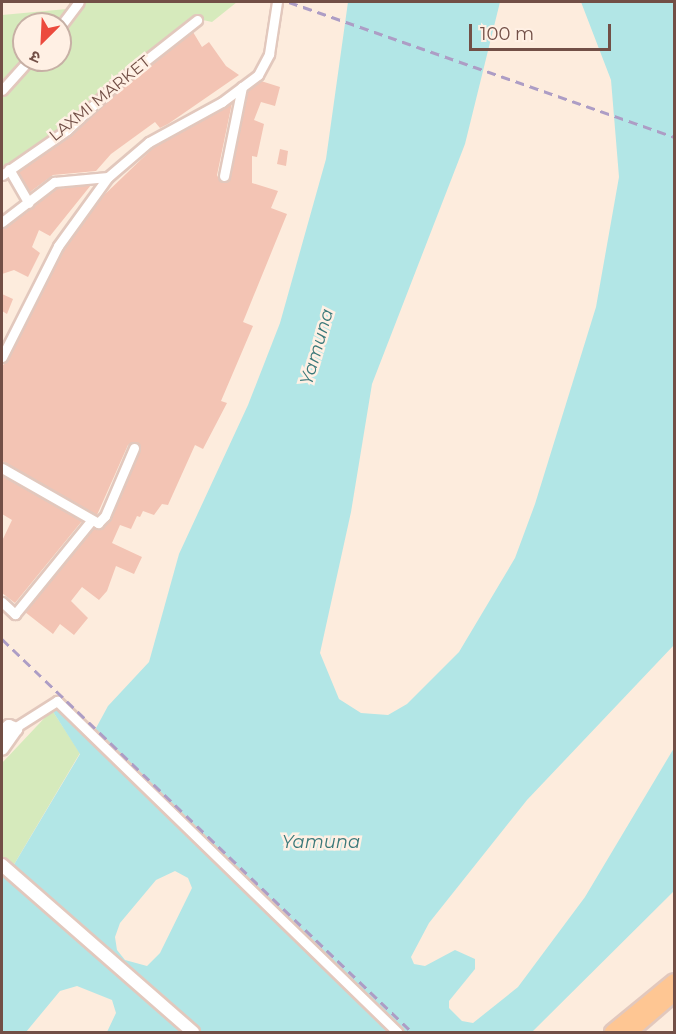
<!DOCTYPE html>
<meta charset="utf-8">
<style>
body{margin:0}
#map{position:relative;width:676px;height:1034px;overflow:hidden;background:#fdecdd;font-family:Montserrat,"Noto Sans Devanagari",sans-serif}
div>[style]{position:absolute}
.green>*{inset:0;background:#d6eabc}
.water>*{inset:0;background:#b2e6e6}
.building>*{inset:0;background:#f3c4b4}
.roads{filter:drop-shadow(2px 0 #e2c8bd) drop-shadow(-2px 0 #e2c8bd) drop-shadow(0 2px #e2c8bd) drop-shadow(0 -2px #e2c8bd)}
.minor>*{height:9px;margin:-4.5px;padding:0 4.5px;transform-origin:4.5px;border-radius:4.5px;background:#fff}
.secondary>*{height:12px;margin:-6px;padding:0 6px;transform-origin:6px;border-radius:6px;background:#fff}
.primary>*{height:14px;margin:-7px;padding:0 7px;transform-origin:7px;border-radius:7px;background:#fec693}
.rail>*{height:3px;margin-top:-1.5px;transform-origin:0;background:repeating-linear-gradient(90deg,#ad9dc5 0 9px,transparent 0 15px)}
span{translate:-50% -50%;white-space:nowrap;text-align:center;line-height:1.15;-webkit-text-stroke:5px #fff0e4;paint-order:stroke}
.street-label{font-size:16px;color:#724f46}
.water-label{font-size:18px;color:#3a7879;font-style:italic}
.frame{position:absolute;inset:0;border:3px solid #724f46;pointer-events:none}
.north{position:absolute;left:12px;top:12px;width:60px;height:60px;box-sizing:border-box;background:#fff0e4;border:2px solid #c7b0a5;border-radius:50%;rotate:204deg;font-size:16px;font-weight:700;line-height:24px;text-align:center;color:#724f46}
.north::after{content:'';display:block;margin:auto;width:21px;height:27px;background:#ec4a3d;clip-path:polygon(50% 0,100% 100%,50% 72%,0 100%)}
.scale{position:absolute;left:469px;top:24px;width:142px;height:27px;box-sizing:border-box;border:3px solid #724f46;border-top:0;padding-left:8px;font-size:18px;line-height:21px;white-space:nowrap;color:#724f46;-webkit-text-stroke:4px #fff0e4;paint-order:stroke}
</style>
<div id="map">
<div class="green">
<i style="clip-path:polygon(evenodd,70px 2px,237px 2px,212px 22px,194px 18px,65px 126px,2px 168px,2px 15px,67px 9px,70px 2px,24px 24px,60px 24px,60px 60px,24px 60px,24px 24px)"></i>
<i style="clip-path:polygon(52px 710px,80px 753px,6px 878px,2px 875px,2px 763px)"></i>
</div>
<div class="water">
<i style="clip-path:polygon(evenodd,348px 2px,500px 2px,465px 144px,372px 384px,351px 512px,320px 653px,339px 699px,361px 713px,388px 715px,407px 704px,459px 652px,515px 558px,535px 504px,596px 307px,619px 177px,611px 80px,581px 2px,674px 2px,674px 645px,527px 800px,429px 923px,411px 957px,414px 964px,425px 966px,455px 950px,475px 959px,475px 969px,449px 1001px,449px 1008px,462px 1021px,473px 1023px,518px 987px,585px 897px,674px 748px,674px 891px,532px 1032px,107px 1032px,116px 1013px,112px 1000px,77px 986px,60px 991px,26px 1032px,2px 1032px,2px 875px,6px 878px,80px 754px,52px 710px,57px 707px,89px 741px,108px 706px,149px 662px,179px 554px,248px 405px,280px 323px,326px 159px,348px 2px,175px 871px,188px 878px,192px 888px,160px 953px,147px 966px,125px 960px,117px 950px,115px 937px,120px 923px,156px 880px,175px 871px)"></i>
</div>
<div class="building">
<i style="clip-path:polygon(193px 32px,202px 47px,209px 42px,226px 66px,239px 75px,168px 124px,160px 128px,155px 122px,111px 154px,96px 171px,53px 175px,30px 192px,18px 172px,71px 135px,121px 88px)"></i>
<i style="clip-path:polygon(261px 81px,280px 87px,275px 106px,261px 102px,254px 120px,264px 124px,257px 157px,252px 156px,252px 183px,278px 191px,271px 208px,287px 214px,243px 322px,253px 326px,221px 401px,227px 403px,203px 449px,195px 445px,168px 505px,162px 504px,154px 515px,143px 511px,140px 517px,137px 516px,131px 529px,120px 525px,112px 543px,142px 557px,134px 574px,116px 566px,107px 591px,99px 600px,82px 587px,71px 601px,88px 618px,74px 635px,60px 624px,53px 634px,25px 612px,94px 528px,100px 529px,110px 520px,141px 447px,136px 442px,128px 445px,97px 515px,2px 461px,2px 366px,8px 360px,64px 250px,101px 198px,153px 148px,232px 103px,217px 175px,220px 181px,229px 181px,248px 91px)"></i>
<i style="clip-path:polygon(280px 149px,288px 151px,286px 166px,277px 164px)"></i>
<i style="clip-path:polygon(91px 185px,50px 236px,39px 230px,32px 247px,40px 253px,28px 277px,14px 270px,2px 274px,2px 229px,57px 189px)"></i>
<i style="clip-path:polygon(2px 294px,13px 299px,7px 314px,2px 311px)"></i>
<i style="clip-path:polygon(2px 476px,82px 521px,15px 603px,2px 593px,2px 541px,12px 520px,2px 514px)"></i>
</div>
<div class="roads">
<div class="minor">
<i style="left:60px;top:27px;width:31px;rotate:-53deg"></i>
<i style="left:2px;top:90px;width:40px;rotate:-48deg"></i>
<i style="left:9px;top:169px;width:39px;rotate:60deg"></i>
<i style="left:2px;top:175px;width:79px;rotate:-34.7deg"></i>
<i style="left:67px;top:130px;width:69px;rotate:-43.2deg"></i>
<i style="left:117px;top:83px;width:102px;rotate:-38.2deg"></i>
<i style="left:224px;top:176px;width:91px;rotate:-78.6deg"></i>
<i style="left:2px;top:222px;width:66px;rotate:-37.6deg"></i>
<i style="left:54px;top:182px;width:54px;rotate:-5.3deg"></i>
<i style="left:2px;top:357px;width:124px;rotate:-63.2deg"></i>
<i style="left:58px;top:246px;width:85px;rotate:-54.1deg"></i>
<i style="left:108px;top:177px;width:54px;rotate:-40.5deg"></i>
<i style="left:149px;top:142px;width:83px;rotate:-28.7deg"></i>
<i style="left:222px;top:102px;width:45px;rotate:-36.9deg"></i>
<i style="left:258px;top:75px;width:24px;rotate:-62deg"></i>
<i style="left:269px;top:54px;width:53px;rotate:-81.3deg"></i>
<i style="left:2px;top:468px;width:111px;rotate:29.8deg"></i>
<i style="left:98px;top:523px;width:10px;rotate:-45deg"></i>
<i style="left:105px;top:516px;width:74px;rotate:-66.9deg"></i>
<i style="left:2px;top:602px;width:18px;rotate:43deg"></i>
<i style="left:15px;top:614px;width:119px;rotate:-50.8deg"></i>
<i style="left:16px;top:727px;width:49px;rotate:-32.4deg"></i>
<i style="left:57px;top:701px;width:475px;rotate:44.2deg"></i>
</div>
<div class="secondary">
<i style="left:2px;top:732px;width:9px;rotate:-41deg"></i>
<i style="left:9px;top:726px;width:8px;rotate:23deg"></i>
<i style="left:16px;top:729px;width:24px;rotate:125deg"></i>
<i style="left:2px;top:865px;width:254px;rotate:41.2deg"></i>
</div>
<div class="primary">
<i style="left:612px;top:1032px;width:80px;rotate:-39.4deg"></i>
<i style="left:630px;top:1032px;width:58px;rotate:-40.8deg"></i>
</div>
</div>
<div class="rail">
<i style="left:289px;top:2px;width:408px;rotate:19.3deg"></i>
<i style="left:2px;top:639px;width:568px;rotate:43.79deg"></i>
</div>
<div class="street-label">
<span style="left:100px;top:99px;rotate:-39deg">LAXMI MARKET</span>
</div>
<div class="water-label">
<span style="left:317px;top:347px;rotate:-74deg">Yamuna</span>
<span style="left:321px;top:842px">Yamuna</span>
</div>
<div class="frame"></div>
<div class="north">उ</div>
<div class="scale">100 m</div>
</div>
